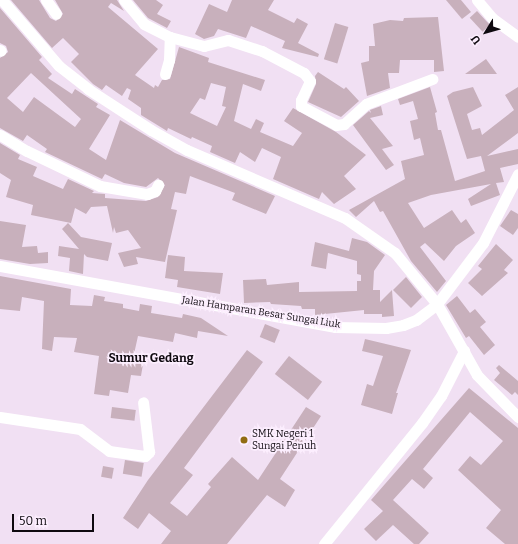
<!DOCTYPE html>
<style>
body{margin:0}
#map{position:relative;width:518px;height:544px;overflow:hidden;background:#f1e0f3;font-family:Bitter,serif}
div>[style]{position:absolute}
.building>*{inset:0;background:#c8b0bc;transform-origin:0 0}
.minor>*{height:11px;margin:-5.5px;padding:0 5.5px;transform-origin:5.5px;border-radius:5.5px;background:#fff}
.dots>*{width:11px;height:11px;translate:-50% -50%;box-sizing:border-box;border:2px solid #fceefe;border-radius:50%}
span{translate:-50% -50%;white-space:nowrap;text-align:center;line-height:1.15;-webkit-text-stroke:3.5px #fceefe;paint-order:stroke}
.street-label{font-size:10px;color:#0e090f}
.poi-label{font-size:10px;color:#0e090f}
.left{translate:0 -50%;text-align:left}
.quarter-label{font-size:12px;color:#0e090f;font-weight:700}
.north{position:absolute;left:466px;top:12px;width:40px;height:40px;-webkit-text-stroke:3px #fceefe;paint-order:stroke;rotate:233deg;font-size:11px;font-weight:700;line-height:16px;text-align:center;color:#0e090f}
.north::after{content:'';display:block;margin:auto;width:14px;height:18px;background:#0e090f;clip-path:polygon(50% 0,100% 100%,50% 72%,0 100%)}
.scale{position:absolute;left:12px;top:514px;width:82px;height:18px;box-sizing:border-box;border:2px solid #0e090f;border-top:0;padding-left:5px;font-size:12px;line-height:14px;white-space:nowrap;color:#0e090f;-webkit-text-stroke:3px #fceefe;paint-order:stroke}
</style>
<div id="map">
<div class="building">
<i style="clip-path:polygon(evenodd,11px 0,39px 0,50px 18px,56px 21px,63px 14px,55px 0,117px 0,124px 11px,111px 3px,108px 7px,158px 49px,135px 75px,154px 88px,155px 85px,158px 87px,162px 80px,170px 79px,179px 47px,209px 58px,208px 62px,265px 80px,261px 91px,243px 84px,234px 121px,251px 129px,256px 119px,264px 123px,260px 132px,293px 146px,302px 133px,284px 121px,293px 108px,336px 132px,366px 155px,344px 176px,356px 189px,334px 204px,322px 192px,319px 199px,273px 179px,281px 157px,262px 148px,255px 162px,240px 152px,235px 163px,210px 152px,212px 146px,192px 137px,191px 139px,168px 128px,167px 131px,141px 115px,141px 108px,128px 99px,131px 90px,127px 88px,122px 96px,106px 85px,102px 90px,93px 84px,71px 62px,79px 54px,63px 38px,52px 48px,11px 0,211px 83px,226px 87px,222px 106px,226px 107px,217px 126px,190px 113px,200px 98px,205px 100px,211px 83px)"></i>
<i style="clip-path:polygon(133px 0,156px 0,163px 5px,157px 14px,171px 21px,167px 28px,148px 18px)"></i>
<i style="clip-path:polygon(232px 0,274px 0,268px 10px,294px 23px,297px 18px,308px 24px,298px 43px,319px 54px,318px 57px,282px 48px,285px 41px,251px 26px,246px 38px,218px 29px,214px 36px,204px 39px,195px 34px,209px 4px,227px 12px)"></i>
<i style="clip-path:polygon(446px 0,461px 0,471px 12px,462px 19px)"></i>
<i style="clip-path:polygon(evenodd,0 8px,42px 57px,39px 60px,52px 74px,48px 78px,72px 94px,75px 89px,98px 104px,96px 107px,110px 115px,89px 149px,106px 160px,120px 120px,175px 153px,275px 196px,266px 214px,232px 200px,235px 193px,190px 176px,186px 194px,175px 192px,171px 209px,177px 210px,165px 262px,136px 257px,138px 264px,124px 267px,118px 253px,141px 248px,128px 230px,116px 233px,114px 227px,113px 233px,107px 206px,91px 207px,86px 214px,75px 208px,71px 223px,31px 215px,33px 205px,6px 197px,11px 180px,0 173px,0 143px,20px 155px,18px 159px,37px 167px,33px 176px,63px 189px,68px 179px,94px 191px,92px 193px,105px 194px,105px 198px,146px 201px,158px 197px,165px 185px,158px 178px,146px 187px,124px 183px,105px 174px,102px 179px,45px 152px,47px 149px,27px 135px,23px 141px,0 128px,0 58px,8px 52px,6px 46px,0 43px,0 8px,31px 73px,81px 119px,75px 127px,34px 97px,23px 112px,7px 98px,31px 73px)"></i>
<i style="left:477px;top:11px;width:19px;height:10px;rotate:47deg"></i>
<i style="clip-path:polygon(438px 17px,444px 71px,434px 72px,434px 60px,400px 60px,399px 73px,388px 73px,390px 88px,367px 96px,361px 63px,369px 61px,369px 46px,375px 46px,373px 24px,390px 20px,403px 21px,404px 18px)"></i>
<i style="left:335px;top:23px;width:14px;height:38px;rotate:17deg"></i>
<i style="clip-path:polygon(486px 59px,497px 74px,465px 74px)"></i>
<i style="clip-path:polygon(318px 72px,344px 89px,346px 87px,359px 101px,341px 117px,308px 102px,316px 84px,315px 76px)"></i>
<i style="clip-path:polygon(430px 87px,437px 112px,435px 113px,438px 130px,441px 130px,455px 181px,485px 171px,481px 156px,467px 159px,447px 96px,453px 92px,473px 87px,482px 106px,467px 114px,472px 130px,480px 128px,482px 135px,514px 110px,505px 95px,518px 87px,518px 133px,487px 156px,518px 149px,518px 164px,500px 168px,504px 182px,496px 183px,500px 195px,471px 206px,468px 199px,491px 184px,431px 195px,408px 203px,424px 228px,452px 210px,461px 223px,466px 219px,475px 233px,456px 246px,444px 261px,425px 243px,420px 247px,446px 281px,437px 292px,411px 261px,383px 211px,380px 212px,374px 201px,356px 217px,349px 210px,405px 179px,401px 161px,424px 155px,420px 138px,414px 140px,410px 121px,418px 119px,413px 101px,400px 105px,398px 99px)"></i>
<i style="clip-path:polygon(381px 106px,383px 115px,370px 118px,393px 146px,382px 149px,394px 165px,386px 170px,353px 125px,369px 111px,371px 113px,370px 110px)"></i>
<i style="clip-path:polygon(511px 210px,518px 214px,518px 228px,513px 235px,500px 226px)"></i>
<i style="clip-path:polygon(0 221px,26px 225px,22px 247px,37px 246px,38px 253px,48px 252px,48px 263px,30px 264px,0 259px)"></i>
<i style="clip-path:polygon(68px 223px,81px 237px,112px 243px,108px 261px,87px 257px,84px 254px,83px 274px,69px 271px,70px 258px,58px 256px,59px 246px,79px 249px,62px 229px)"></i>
<i style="clip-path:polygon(352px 238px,367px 242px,385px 255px,374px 271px,373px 290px,380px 290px,380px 302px,392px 290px,394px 316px,382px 317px,382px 314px,364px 314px,364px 310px,315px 315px,315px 309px,302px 309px,301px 306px,271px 304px,270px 302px,244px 303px,243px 280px,266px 279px,267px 285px,299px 282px,299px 292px,357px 291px,357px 281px,361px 281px,361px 275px,357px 274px,357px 261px,328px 253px,326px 269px,311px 266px,315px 242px,349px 251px)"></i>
<i style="clip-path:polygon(496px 244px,513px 260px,504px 270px,508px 273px,482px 296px,468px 283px,482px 269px,478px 266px)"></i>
<i style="clip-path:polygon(168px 255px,185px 257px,184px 271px,223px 273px,220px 294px,177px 287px,178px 280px,165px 278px)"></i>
<i style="clip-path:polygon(0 276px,71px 289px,70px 305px,92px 306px,94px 295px,105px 297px,104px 301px,123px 304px,123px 308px,139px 311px,140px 304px,152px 306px,151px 313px,182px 318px,183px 314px,201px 318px,228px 336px,198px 331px,197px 338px,175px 333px,173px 342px,138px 336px,132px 363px,143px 364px,141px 376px,131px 375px,128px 393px,110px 390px,109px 396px,94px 394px,99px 356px,74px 352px,77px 338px,54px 337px,52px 351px,42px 349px,44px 301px,22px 297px,20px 311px,0 309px)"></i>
<i style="clip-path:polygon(406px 277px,422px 297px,411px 308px,393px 290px)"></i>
<i style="clip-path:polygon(457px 296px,470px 313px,475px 309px,486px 322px,480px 327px,495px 345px,484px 355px,469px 336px,466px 338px,446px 305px)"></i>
<i style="left:265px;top:324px;width:16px;height:14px;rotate:22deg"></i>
<i style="clip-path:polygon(365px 339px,411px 350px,396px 393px,398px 393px,392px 414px,361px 405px,367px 384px,373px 386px,383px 356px,362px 351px)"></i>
<i style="clip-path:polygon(247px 350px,263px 362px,184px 468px,193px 475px,170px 503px,187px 516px,211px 487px,208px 484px,232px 457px,258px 480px,306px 407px,321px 416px,280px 479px,295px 490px,285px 507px,267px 495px,227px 544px,161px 544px,171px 531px,149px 513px,138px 529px,123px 518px,148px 480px)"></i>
<i style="left:289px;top:356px;width:42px;height:23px;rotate:38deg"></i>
<i style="clip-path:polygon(499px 365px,518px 381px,518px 395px,515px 392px,512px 395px,494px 380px,500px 373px,496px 368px)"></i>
<i style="clip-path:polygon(469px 388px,518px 428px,518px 544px,505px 544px,486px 528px,501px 510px,458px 470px,470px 456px,481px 465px,503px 441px,470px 412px,423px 469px,433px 478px,424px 489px,412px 479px,393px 500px,429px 533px,419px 544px,414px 544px,393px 525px,376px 541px,364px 529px,383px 511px,371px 500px)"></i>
<i style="left:112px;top:407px;width:24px;height:11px;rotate:7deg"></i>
<i style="left:125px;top:460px;width:19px;height:14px;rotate:9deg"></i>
<i style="left:103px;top:466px;width:11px;height:11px;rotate:10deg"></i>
</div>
<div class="minor">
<i style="left:2px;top:0;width:87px;rotate:49.2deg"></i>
<i style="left:59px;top:66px;width:37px;rotate:38deg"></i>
<i style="left:88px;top:89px;width:75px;rotate:33.1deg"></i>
<i style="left:151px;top:130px;width:41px;rotate:29.1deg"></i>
<i style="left:187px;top:150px;width:172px;rotate:23.3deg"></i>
<i style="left:345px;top:218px;width:61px;rotate:35deg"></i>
<i style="left:395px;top:253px;width:66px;rotate:50.5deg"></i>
<i style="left:437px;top:304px;width:81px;rotate:60.6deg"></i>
<i style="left:477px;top:375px;width:59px;rotate:45.7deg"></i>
<i style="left:46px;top:0;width:17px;rotate:54deg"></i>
<i style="left:124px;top:0;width:31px;rotate:50deg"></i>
<i style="left:144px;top:24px;width:29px;rotate:27deg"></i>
<i style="left:170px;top:37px;width:35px;rotate:15deg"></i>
<i style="left:204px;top:46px;width:25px;rotate:-14deg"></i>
<i style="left:228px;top:40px;width:36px;rotate:18deg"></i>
<i style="left:262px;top:51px;width:47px;rotate:27.6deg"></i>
<i style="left:304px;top:73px;width:10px;rotate:53deg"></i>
<i style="left:310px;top:81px;width:21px;rotate:115deg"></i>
<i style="left:301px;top:100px;width:6px;rotate:90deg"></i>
<i style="left:301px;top:106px;width:40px;rotate:28deg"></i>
<i style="left:336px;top:125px;width:8px;rotate:-7deg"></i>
<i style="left:344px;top:124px;width:30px;rotate:-42deg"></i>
<i style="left:366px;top:104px;width:71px;rotate:-20.7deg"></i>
<i style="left:477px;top:0;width:23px;rotate:50deg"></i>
<i style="left:492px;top:18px;width:32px;rotate:36deg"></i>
<i style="left:0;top:50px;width:1px;rotate:45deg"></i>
<i style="left:165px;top:74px;width:15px;rotate:-74deg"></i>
<i style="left:169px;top:60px;width:23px;rotate:-88deg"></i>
<i style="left:0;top:135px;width:31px;rotate:31deg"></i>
<i style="left:27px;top:151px;width:81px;rotate:25.6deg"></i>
<i style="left:100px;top:186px;width:48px;rotate:9.7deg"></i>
<i style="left:147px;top:194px;width:9px;rotate:-21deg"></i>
<i style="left:155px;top:191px;width:7px;rotate:-63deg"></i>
<i style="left:0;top:266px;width:341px;rotate:10.3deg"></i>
<i style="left:335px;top:327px;width:51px;rotate:1.1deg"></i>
<i style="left:386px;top:328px;width:17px;rotate:-10deg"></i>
<i style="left:403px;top:325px;width:14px;rotate:-21deg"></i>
<i style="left:416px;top:320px;width:26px;rotate:-37deg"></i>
<i style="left:437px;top:304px;width:76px;rotate:-53deg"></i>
<i style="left:483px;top:243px;width:77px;rotate:-63.1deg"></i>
<i style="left:0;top:417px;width:81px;rotate:8.5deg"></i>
<i style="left:80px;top:429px;width:36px;rotate:37deg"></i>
<i style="left:109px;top:451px;width:36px;rotate:8deg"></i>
<i style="left:145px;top:456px;width:6px;rotate:-45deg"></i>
<i style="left:149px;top:452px;width:50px;rotate:-96.8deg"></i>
<i style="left:324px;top:544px;width:156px;rotate:-51deg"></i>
<i style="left:422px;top:423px;width:33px;rotate:-55deg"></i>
<i style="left:441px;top:396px;width:51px;rotate:-62.9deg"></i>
</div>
<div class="dots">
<i style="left:244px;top:440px;background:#916c12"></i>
</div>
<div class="street-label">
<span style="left:261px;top:313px;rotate:9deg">Jalan Hamparan Besar Sungai Liuk</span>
</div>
<div class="poi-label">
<span class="left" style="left:252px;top:440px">SMK Negeri 1<br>Sungai Penuh</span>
</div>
<div class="quarter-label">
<span style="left:151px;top:359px">Sumur Gedang</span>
</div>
<div class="north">U</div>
<div class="scale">50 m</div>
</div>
